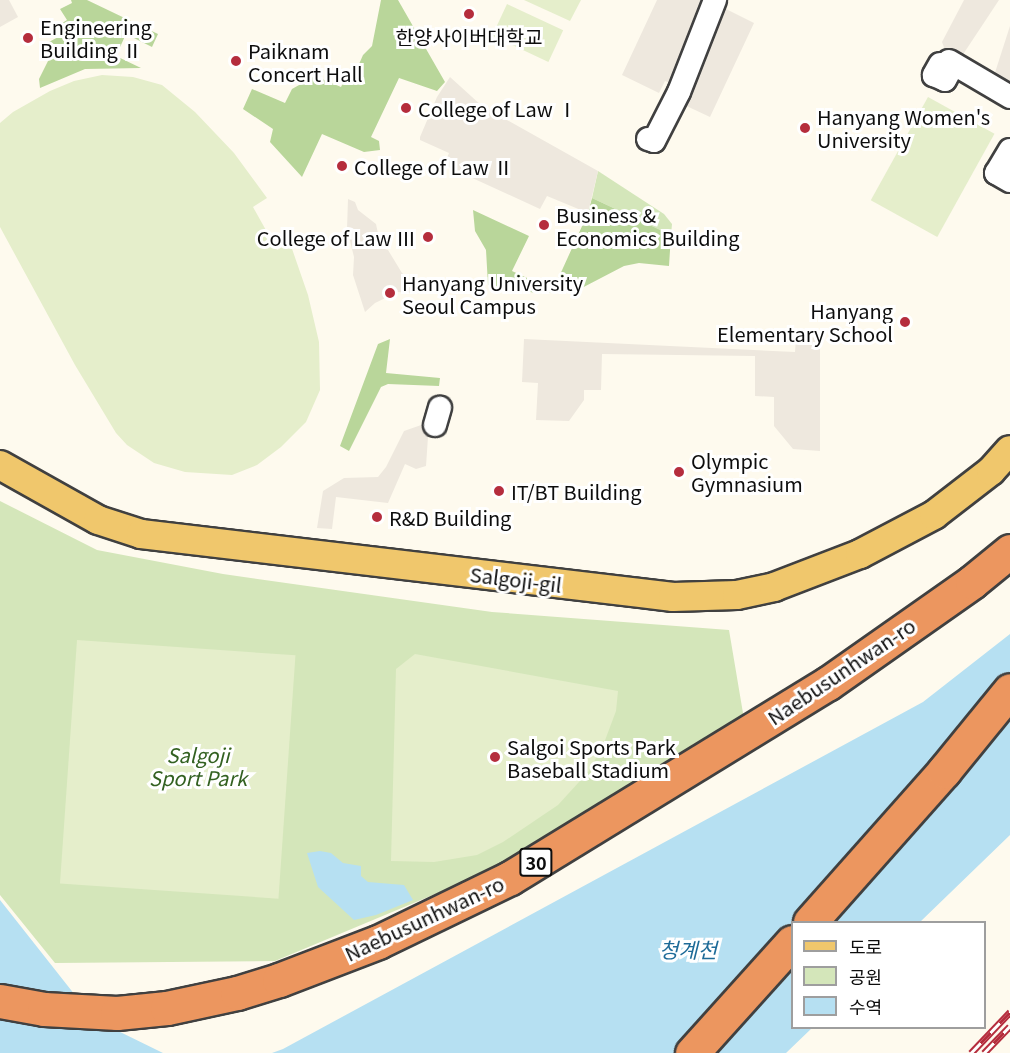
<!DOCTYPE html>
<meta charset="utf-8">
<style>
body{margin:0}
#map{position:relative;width:1010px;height:1053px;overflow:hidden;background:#fefaee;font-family:Georgia,"Noto Sans KR",serif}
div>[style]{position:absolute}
.green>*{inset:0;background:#d4e6ba}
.forest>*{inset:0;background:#b9d69a}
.pitch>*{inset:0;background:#e5eecb;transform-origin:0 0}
.plaza>*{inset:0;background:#eee8de}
.water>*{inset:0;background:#b6e0f2}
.roads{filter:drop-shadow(2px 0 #404040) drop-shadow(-2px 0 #404040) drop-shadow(0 2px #404040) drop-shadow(0 -2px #404040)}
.minor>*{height:22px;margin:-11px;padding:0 11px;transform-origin:11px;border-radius:11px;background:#fff}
.major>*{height:28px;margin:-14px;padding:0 14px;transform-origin:14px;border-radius:14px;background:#f0c76c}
.highway>*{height:33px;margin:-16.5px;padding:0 16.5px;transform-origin:16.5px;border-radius:16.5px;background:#ec965f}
.rail>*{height:7px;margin-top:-3.5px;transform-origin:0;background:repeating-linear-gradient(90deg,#fff 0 14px,#b52d3d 0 28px);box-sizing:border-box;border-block:2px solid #b52d3d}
.dots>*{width:16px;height:16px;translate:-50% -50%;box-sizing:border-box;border:3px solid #fff;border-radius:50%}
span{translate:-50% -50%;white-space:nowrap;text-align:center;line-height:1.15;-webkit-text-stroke:6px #fff;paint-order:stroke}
.shield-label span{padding:2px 4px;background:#fff;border:2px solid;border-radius:4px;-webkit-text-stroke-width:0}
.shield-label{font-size:18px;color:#0d0d0d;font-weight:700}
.poi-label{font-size:20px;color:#0d0d0d}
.left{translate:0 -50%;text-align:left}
.right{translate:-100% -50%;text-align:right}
.street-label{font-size:20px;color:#0d0d0d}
.park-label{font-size:20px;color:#336121;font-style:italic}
.water-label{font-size:21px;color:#1e6b98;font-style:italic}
.legend{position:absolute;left:791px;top:921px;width:195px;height:108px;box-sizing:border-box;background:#fff;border:2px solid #9e9e9e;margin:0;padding:8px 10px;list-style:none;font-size:18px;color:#0d0d0d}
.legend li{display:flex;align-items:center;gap:12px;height:30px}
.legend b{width:30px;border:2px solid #9e9e9e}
</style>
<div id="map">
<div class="green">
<i style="clip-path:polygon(598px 171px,664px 214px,672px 224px,671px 235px,592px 198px)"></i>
<i style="clip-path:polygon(0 501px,97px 550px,223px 574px,492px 612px,729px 630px,744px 719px,512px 862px,275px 961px,55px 963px,0 895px)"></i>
</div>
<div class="forest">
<i style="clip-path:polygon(71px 0,87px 0,158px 34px,152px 47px,126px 34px,116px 56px,141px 68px,85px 69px,40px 88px,39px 79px,52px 53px,47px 43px,64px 34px,59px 25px,67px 20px,60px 9px,72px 3px)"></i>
<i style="clip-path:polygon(381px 0,398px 0,445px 82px,437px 91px,399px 78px,371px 137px,379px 141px,380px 150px,364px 152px,322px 134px,302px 177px,270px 142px,273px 129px,243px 109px,252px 89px,285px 103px,292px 89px,315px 76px,341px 87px,345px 79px,352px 80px,363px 55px,372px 46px)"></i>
<i style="clip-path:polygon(592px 198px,671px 235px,669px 266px,639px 263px,624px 266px,576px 291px,536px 293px,488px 285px,486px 250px,475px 231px,473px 210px,529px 236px,512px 271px,553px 290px,588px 213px)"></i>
<i style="clip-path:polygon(390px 339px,386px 373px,440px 378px,439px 386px,388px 384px,381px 387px,349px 451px,340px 446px,378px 344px)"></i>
</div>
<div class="pitch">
<i style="clip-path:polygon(524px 0,581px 0,570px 21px)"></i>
<i style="left:507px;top:4px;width:62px;height:35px;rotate:25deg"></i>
<i style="clip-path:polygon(102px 75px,133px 77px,162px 85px,195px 112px,234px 153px,267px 198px,253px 207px,277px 250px,290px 243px,308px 295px,319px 342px,320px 390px,306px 422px,281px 447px,257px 465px,232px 475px,185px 472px,154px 463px,127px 445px,116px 433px,75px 365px,0 227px,0 123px,13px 112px,50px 91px,74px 81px)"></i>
<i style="left:928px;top:97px;width:76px;height:118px;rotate:29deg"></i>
<i style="left:77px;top:640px;width:219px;height:244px;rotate:4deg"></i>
<i style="clip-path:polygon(415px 654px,618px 691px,616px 711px,604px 743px,589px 771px,558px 805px,503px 842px,477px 855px,434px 862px,391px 861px,396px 669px)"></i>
</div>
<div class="plaza">
<i style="clip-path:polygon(0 0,9px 0,18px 17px,0 27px)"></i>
<i style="clip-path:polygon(657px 0,721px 0,714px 15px,698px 8px,696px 11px,713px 20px,720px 6px,754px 23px,710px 117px,678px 102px,683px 88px,665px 81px,659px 93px,622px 75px)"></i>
<i style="clip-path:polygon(964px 0,999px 0,956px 65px,949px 61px,942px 42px)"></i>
<i style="clip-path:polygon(1010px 26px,1010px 97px,991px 85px)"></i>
<i style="clip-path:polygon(450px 77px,482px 106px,598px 171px,588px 213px,547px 196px,540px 209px,444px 165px,449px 153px,420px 140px,420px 137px,437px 97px)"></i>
<i style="clip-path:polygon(348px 199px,355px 202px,358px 210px,376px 224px,381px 248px,388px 250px,402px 273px,428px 294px,398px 292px,375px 303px,365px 312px,353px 275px,354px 257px,347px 229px)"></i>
<i style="clip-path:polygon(820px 337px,820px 451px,793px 449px,774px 426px,774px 397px,755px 396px,755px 356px,602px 354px,601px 390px,584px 390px,584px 400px,569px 421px,536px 420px,538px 383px,522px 382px,524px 339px,795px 352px,796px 338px)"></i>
<i style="clip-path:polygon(424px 424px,435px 425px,436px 437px,428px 437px,426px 466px,416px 469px,405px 464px,388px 503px,336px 497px,332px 529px,317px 528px,323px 491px,344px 478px,378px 477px,386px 467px,404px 431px)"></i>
</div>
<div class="water">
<i style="clip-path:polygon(1010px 634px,1010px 835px,920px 922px,792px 922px,792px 1028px,812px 1028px,786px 1053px,272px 1053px,283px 1049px,923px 702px)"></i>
<i style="clip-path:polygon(320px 851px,331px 853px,343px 863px,361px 866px,361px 876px,368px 882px,404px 885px,413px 900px,376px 915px,354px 920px,318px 887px,307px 853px)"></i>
<i style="clip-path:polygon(0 900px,86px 1009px,112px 1028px,163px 1053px,0 1053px)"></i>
</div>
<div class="roads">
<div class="minor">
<i style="left:949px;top:61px;width:71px;rotate:30.5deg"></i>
<i style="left:940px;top:64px;width:13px;rotate:119deg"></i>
<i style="left:934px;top:75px;width:12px;rotate:24deg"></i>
<i style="left:945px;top:80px;width:18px;rotate:-61deg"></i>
<i style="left:648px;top:139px;width:6px;rotate:18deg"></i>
<i style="left:654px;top:141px;width:55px;rotate:-63deg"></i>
<i style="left:679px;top:92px;width:99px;rotate:-68.6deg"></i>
<i style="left:1010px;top:150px;width:27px;rotate:121deg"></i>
<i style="left:996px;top:173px;width:16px;rotate:30deg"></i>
<i style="left:435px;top:425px;width:18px;rotate:-74deg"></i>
</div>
<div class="major">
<i style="left:0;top:465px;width:112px;rotate:29.3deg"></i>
<i style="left:98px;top:520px;width:45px;rotate:18deg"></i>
<i style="left:141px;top:534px;width:536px;rotate:6.75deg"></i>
<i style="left:673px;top:597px;width:64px;rotate:-1.8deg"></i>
<i style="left:737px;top:595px;width:38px;rotate:-12deg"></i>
<i style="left:774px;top:587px;width:92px;rotate:-21deg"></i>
<i style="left:860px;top:554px;width:84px;rotate:-27.8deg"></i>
<i style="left:934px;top:515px;width:72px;rotate:-37.7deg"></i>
<i style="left:991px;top:471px;width:28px;rotate:-48deg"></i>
</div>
<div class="highway">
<i style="left:810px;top:922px;width:202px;rotate:-48.4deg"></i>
<i style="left:944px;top:771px;width:104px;rotate:-50.8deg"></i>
<i style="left:0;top:1001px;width:45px;rotate:10.3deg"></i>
<i style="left:44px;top:1009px;width:73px;rotate:3.1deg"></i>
<i style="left:117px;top:1013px;width:50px;rotate:-5.7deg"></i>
<i style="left:167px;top:1008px;width:72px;rotate:-12.1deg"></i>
<i style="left:237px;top:993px;width:44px;rotate:-17.2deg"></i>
<i style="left:279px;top:980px;width:106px;rotate:-21deg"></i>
<i style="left:378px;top:942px;width:147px;rotate:-25.9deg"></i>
<i style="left:510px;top:878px;width:372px;rotate:-31.5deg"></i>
<i style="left:827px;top:684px;width:177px;rotate:-35.1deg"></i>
<i style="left:972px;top:582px;width:49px;rotate:-39.2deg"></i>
<i style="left:692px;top:1053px;width:149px;rotate:-48deg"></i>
</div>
</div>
<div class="rail">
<i style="left:971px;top:1053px;width:57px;rotate:-46.4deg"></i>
<i style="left:984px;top:1053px;width:37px;rotate:-46deg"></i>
</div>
<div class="dots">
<i style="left:469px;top:14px;background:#b52d3d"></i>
<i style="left:28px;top:38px;background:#b52d3d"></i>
<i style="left:236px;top:61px;background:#b52d3d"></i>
<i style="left:406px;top:108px;background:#b52d3d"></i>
<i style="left:805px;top:128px;background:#b52d3d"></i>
<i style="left:342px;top:166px;background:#b52d3d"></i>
<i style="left:544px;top:225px;background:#b52d3d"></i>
<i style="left:428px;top:237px;background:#b52d3d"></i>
<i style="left:390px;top:293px;background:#b52d3d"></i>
<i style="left:905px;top:322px;background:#b52d3d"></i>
<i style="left:679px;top:472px;background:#b52d3d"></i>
<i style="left:499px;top:491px;background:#b52d3d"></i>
<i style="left:377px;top:517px;background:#b52d3d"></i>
<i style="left:495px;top:757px;background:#b52d3d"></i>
</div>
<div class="shield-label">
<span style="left:536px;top:862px">30</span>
</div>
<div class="poi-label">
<span class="left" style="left:40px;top:38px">Engineering<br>Building Ⅱ</span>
<span style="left:469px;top:36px">한양사이버대학교</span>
<span class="left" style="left:248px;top:62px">Paiknam<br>Concert Hall</span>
<span class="left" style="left:418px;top:108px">College of Law Ⅰ</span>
<span class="left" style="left:817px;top:128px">Hanyang Women's<br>University</span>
<span class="left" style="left:354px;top:166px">College of Law Ⅱ</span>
<span class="left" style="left:556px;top:226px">Business &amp;<br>Economics Building</span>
<span class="right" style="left:416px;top:237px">College of Law Ⅲ</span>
<span class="left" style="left:402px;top:294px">Hanyang University<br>Seoul Campus</span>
<span class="right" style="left:893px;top:322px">Hanyang<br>Elementary School</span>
<span class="left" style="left:691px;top:472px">Olympic<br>Gymnasium</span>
<span class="left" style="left:511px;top:491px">IT/BT Building</span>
<span class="left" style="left:389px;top:517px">R&amp;D Building</span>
<span class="left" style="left:507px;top:758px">Salgoi Sports Park<br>Baseball Stadium</span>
</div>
<div class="street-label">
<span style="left:516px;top:579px;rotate:7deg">Salgoji-gil</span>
<span style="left:841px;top:671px;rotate:-34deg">Naebusunhwan-ro</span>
<span style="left:424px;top:918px;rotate:-25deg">Naebusunhwan-ro</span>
</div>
<div class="park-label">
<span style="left:198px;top:766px">Salgoji<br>Sport Park</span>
</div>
<div class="water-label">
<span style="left:688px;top:949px">청계천</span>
</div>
<ul class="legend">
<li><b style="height:8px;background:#f0c76c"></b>도로</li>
<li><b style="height:16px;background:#d4e6ba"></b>공원</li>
<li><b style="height:16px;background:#b6e0f2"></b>수역</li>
</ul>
</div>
